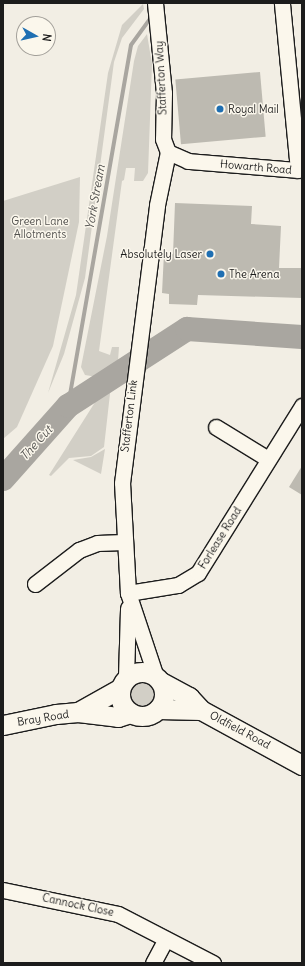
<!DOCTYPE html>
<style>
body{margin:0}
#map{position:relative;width:305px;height:966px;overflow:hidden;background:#f2eee4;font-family:Delius,sans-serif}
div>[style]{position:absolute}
.green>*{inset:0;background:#d2cfc6}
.round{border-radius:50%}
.stream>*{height:4px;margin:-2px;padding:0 2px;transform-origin:2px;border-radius:2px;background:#a9a6a0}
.river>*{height:24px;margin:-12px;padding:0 12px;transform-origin:12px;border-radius:12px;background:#a9a6a0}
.building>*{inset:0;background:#bdbab1;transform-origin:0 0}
.roads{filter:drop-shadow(1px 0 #1c1c1c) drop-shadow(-1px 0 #1c1c1c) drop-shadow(0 1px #1c1c1c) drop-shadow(0 -1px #1c1c1c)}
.minor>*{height:15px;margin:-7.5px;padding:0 7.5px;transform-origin:7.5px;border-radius:7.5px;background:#fbf7ec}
.major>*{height:19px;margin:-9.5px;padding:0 9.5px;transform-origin:9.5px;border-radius:9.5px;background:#fbf7ec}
.major>.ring{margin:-9.5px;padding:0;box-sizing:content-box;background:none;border:19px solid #fbf7ec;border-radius:50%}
.dots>*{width:11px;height:11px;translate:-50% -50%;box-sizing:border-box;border:2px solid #fbf7ec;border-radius:50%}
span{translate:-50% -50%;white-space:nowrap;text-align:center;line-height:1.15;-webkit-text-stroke:3px #fbf7ec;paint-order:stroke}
.street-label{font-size:11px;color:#1c1c1c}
.poi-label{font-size:11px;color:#1c1c1c}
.left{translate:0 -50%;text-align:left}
.right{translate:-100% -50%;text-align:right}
.park-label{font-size:11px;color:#53524f}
.water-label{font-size:12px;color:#545351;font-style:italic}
.frame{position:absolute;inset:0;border:4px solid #1c1c1c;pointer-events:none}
.north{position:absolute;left:16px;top:16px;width:40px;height:40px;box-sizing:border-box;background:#fbf7ec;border:1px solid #a29f99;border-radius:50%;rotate:98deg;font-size:11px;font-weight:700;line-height:16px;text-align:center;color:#1c1c1c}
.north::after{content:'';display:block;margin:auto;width:14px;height:18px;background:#1f6fb2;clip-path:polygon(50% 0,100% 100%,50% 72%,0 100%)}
</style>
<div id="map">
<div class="green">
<i style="clip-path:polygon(143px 4px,144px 9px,122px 38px,114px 62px,85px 278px,64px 354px,48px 393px,76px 295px,108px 73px,122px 25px)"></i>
<i style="clip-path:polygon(147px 34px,152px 64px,148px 173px,143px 181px,134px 181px,135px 168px,126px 168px,124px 180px,122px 181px,99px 351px,110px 355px,112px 347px,119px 347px,118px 361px,97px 377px,85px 375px,81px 367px,107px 236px,134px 61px,138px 46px)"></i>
<i style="clip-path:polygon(80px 177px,79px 222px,53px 346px,17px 427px,3px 439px,3px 201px)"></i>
<i style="clip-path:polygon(111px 385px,104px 447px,91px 456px,69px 458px,51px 476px,49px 475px,104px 388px)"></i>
<i style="clip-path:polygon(105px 449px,101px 474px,73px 460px,91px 457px)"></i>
<i class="round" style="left:127px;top:679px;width:28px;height:28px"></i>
</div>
<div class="stream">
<i style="left:68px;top:406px;width:366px;rotate:-80.1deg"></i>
<i style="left:131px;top:45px;width:36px;rotate:-54deg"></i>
</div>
<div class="river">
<i style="left:3px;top:479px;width:98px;rotate:-48.3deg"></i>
<i style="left:68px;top:406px;width:142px;rotate:-32.9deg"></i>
<i style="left:187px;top:329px;width:115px;rotate:4deg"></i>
</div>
<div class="building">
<i style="left:260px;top:72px;width:65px;height:85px;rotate:85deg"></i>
<i style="clip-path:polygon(175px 203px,252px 206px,251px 224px,281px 226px,279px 268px,302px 268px,302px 298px,198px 295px,197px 305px,169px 304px,169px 294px,162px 293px,164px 253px,173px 254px)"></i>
<i style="clip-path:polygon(302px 466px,302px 495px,289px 487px)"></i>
</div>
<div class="roads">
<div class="minor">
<i style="left:155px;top:3px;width:90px;rotate:84.3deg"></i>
<i style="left:164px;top:93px;width:46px;rotate:91.2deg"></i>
<i style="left:163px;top:139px;width:14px;rotate:69deg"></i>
<i style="left:168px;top:152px;width:22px;rotate:24deg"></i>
<i style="left:188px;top:161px;width:110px;rotate:4.7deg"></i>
<i style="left:298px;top:170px;width:168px;rotate:-95.5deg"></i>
<i style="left:216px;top:427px;width:61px;rotate:31.6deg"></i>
<i style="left:35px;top:584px;width:56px;rotate:-37.7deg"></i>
<i style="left:79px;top:550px;width:19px;rotate:-21deg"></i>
<i style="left:97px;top:543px;width:27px;rotate:-2deg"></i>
<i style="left:128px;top:593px;width:51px;rotate:-9.1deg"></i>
<i style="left:178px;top:585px;width:23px;rotate:-31deg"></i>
<i style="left:198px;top:573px;width:197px;rotate:-58.1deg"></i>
<i style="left:126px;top:677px;width:69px;rotate:-88.3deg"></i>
<i style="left:156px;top:677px;width:89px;rotate:-108.4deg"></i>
<i style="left:128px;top:593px;width:110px;rotate:-93.1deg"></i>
<i style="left:122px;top:483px;width:280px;rotate:-82.8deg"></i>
<i style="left:157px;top:205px;width:54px;rotate:-78.3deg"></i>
<i style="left:3px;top:890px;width:117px;rotate:11.8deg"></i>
<i style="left:118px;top:914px;width:107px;rotate:27.3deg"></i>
<i style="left:153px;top:963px;width:27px;rotate:-62deg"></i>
</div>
<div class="major">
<i class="ring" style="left:120px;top:672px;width:25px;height:25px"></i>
<i style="left:161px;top:682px;width:32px;rotate:28deg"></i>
<i style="left:189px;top:697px;width:18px;rotate:47deg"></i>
<i style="left:201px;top:710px;width:115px;rotate:28.6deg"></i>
<i style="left:158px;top:709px;width:43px;rotate:1.3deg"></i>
<i style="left:78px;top:712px;width:47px;rotate:-29.3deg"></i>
<i style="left:3px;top:725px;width:54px;rotate:-11.7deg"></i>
<i style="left:56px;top:714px;width:22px;rotate:-5deg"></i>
<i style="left:78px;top:712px;width:40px;rotate:7.1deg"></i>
<i style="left:118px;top:717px;width:13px;rotate:-18deg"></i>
</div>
</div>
<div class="dots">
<i style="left:220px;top:109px;background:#1f6fb2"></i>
<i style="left:210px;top:254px;background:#1f6fb2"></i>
<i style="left:221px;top:274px;background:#1f6fb2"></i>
</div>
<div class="street-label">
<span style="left:161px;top:78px;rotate:-93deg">Stafferton Way</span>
<span style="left:256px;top:167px;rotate:5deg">Howarth Road</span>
<span style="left:129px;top:416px;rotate:-83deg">Stafferton Link</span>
<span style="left:220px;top:538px;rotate:-58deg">Forlease Road</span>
<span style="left:43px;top:718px;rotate:-9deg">Bray Road</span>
<span style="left:240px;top:730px;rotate:28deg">Oldfield Road</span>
<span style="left:78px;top:905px;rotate:12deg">Cannock Close</span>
</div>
<div class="poi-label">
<span class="left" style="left:228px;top:109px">Royal Mail</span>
<span class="right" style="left:202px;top:254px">Absolutely Laser</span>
<span class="left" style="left:229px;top:274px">The Arena</span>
</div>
<div class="park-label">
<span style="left:40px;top:228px">Green Lane<br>Allotments</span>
</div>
<div class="water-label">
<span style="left:95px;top:197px;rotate:-80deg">York Stream</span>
<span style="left:36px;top:443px;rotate:-48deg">The Cut</span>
</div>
<div class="frame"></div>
<div class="north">N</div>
</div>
